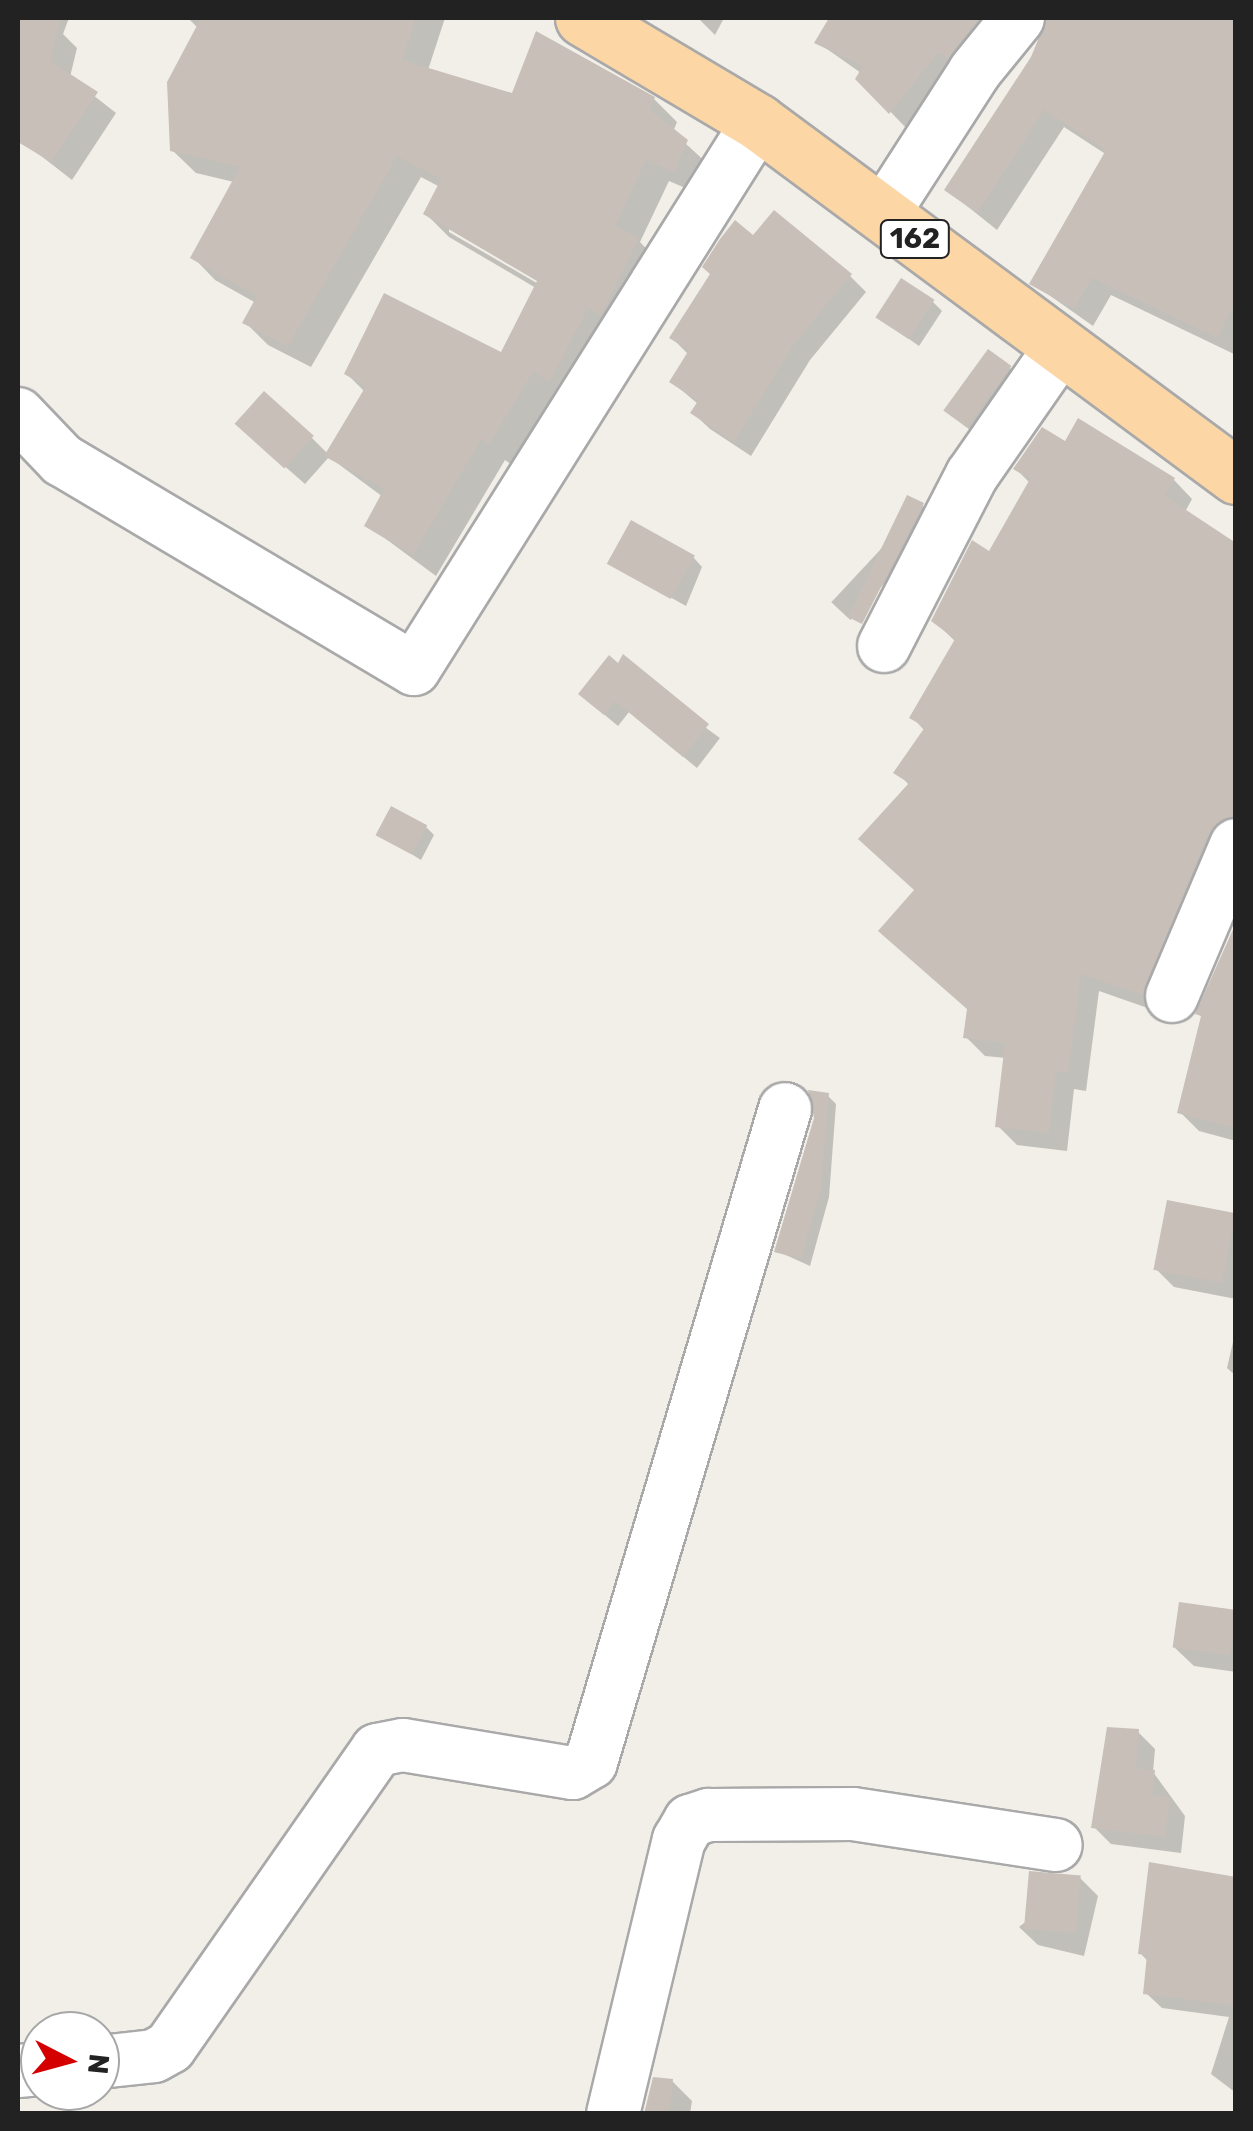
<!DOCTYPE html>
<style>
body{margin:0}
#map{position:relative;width:1253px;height:2131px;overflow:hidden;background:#f2efe9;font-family:Rubik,sans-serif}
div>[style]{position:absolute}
.shadow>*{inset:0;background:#0003;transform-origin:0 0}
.building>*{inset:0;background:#c7bfb8;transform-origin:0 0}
.roads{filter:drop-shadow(2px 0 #a9a9a9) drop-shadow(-2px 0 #a9a9a9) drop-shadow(0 2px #a9a9a9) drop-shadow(0 -2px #a9a9a9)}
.minor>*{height:52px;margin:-26px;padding:0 26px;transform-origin:26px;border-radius:26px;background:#fff}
.major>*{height:55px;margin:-27.5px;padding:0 27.5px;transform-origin:27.5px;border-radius:27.5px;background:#fcd6a4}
span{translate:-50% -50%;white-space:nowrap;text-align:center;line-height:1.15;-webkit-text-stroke:9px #fff;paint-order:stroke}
.shield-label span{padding:2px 8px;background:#fff;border:2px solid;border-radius:8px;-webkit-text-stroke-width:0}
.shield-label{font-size:28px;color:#222;font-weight:700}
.frame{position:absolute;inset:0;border:20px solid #222;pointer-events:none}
.north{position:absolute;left:20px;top:2011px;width:100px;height:100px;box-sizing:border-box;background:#fff;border:2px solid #a7a7a7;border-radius:50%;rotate:96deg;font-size:28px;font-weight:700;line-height:40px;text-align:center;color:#222}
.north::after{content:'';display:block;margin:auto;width:35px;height:45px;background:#d40000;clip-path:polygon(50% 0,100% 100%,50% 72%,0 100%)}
</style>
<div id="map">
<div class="shadow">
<i style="clip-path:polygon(18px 18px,69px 18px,63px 34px,77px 48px,70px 77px,116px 113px,72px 180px,18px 138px,27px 120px,18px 114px)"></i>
<i style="clip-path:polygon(evenodd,188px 18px,445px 18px,428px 70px,514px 97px,654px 99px,677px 122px,673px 132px,709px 165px,697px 193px,669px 181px,640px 242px,660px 263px,573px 402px,557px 393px,512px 465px,505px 460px,436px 576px,367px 525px,383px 497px,329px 457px,305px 484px,257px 442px,312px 438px,328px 454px,365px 392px,347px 374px,502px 355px,536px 288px,449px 237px,426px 214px,440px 187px,421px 177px,311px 367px,268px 345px,245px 322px,256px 303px,215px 280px,193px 257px,234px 182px,196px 173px,172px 150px,198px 28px,188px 18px,449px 227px,549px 285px,547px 289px,449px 232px,449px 227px)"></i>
<i style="clip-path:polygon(698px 18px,724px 18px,715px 35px)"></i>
<i style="clip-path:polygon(832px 18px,1014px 18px,909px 131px,858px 78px,861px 73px,817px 42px)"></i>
<i style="clip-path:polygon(1047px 18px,1236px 18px,1236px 355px,1111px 295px,1093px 326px,1032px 283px,1107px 155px,1064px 127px,997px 230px,947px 190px,1044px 37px)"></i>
<i style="clip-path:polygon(753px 239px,850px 276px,866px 292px,810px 360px,751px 456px,710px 429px,693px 413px,698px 404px,672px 382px,689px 355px,672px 338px)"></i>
<i style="clip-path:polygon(933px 302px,942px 311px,919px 346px,879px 318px)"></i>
<i style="clip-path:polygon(1010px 368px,1028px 386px,987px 445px,946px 409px)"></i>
<i style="clip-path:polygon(1066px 445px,1174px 480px,1192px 499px,1185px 512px,1236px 544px,1236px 843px,1162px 1013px,1099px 991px,1086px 1091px,1074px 1089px,1067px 1151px,1017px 1145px,998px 1126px,1006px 1058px,985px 1056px,966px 1037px,969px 1010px,917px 891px,910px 786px,897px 772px,925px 731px,912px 717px,956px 642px,934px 621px,990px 555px,1030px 483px,1016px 469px)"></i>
<i style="left:922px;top:505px;width:26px;height:133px;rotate:43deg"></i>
<i style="clip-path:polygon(694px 558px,702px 567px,686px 606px,609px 563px)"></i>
<i style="clip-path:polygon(609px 658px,720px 738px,697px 768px,629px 712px,618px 726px,594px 706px)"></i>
<i style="clip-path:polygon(426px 827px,434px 835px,421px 860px,379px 834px)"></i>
<i style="clip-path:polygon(1236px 927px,1236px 1141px,1199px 1131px,1180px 1112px,1203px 1018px,1198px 1013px)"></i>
<i style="clip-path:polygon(827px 1095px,836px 1104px,829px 1197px,810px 1266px,777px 1251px)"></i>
<i style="clip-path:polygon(1236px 1216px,1236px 1299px,1174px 1287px,1156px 1269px)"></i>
<i style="clip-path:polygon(1236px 1329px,1236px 1376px,1227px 1368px)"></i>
<i style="clip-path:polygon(1236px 1613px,1236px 1672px,1194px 1666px,1175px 1648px)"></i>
<i style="clip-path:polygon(1138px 1732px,1155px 1749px,1153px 1772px,1185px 1816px,1181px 1853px,1111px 1844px,1094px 1827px)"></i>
<i style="clip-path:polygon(1080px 1878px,1098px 1896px,1084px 1956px,1038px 1945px,1019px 1927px)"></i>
<i style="clip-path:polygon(1236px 1880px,1236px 2093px,1211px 2074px,1229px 2017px,1162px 2008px,1146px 1993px,1149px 1962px,1140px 1953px)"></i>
<i style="clip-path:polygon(672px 2081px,692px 2101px,690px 2114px,646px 2114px)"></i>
</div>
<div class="building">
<i style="clip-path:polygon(18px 18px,61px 18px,50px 61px,98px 92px,51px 162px,18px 142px)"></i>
<i style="clip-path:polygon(201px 18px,416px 18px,402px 60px,512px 93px,536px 31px,655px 97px,650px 110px,688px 140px,674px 172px,646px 160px,615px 226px,639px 238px,601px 315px,588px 309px,550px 381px,533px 372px,489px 444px,481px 440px,413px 555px,364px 526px,384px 489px,324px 456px,366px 386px,344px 374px,384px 293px,501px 352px,537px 281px,423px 214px,441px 179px,397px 156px,288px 346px,242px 323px,257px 296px,190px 258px,240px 167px,170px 151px,167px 82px)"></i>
<i style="clip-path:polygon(829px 18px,980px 18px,948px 58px,938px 53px,889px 114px,855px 79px,863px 66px,814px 43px)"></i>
<i style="clip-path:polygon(1047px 18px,1224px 18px,1236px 24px,1236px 300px,1218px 338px,1092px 278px,1074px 309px,1029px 284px,1106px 150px,1044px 110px,977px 213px,944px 190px,1031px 57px)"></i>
<i style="clip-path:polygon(774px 210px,852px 274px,794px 344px,734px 442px,690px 413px,698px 401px,669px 382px,689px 350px,669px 338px,710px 274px,702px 267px,720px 239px,735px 220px,753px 235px)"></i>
<i style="left:901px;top:278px;width:40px;height:47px;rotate:33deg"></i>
<i style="left:988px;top:349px;width:29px;height:76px;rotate:36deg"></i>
<i style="left:264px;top:391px;width:67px;height:44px;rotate:42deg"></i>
<i style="clip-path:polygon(1078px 418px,1175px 478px,1165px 496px,1236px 543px,1236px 816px,1208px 833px,1143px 995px,1081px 974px,1068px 1073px,1056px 1071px,1049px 1133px,995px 1127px,1005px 1043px,963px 1038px,967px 1009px,878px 931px,914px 890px,858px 839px,909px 783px,893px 773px,925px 727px,909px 718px,955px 639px,931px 621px,972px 540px,989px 551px,1030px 479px,1013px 469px,1042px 427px,1065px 441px)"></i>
<i style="clip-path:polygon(907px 495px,924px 503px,862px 624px,848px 617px)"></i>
<i style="left:631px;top:520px;width:73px;height:50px;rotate:29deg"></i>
<i style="clip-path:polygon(623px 654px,709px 724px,683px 757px,615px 701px,604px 715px,578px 694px,609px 655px,618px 663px)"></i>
<i style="left:391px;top:806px;width:41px;height:33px;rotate:28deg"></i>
<i style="clip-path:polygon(1236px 923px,1236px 1128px,1177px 1113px,1201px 1016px,1195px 1014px)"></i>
<i style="clip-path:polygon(808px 1090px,829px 1093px,821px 1188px,801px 1259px,774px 1252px,814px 1118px)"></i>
<i style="left:1167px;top:1200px;width:70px;height:71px;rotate:11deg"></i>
<i style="left:1179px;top:1602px;width:58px;height:46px;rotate:8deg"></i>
<i style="clip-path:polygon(1107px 1727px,1139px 1729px,1136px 1768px,1155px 1770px,1152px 1795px,1170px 1797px,1165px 1837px,1091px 1828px)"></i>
<i style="clip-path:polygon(1149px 1862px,1236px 1877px,1236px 2006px,1143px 1994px,1147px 1955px,1138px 1954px)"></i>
<i style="left:1029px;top:1871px;width:52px;height:58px;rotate:5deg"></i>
<i style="clip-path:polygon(653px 2077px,673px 2079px,669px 2114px,644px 2114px)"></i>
</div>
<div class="roads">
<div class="minor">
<i style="left:883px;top:214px;width:170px;rotate:-57.2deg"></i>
<i style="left:975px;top:71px;width:68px;rotate:-50.9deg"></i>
<i style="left:18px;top:414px;width:64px;rotate:46.3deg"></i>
<i style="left:62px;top:460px;width:409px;rotate:30.7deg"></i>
<i style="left:414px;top:669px;width:646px;rotate:-57.83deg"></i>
<i style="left:884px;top:646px;width:192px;rotate:-62.8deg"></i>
<i style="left:972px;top:475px;width:156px;rotate:-55.2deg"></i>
<i style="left:1172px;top:996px;width:164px;rotate:-67deg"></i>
<i style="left:100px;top:2062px;width:54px;rotate:-6.3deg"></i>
<i style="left:154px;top:2056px;width:18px;rotate:-29deg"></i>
<i style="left:170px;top:2047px;width:362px;rotate:-55.1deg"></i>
<i style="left:377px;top:1750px;width:26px;rotate:-11deg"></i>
<i style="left:403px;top:1745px;width:172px;rotate:9.4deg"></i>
<i style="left:573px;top:1773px;width:21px;rotate:-31deg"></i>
<i style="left:591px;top:1762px;width:681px;rotate:-73.45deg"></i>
<i style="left:18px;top:2071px;width:22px;rotate:-5deg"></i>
<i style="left:613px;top:2114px;width:282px;rotate:-76.5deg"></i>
<i style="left:679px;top:1840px;width:22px;rotate:-60deg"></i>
<i style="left:690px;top:1821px;width:20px;rotate:-18deg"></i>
<i style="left:709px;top:1815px;width:144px;rotate:-0.4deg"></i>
<i style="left:853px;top:1814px;width:205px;rotate:8.7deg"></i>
</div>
<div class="major">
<i style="left:583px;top:18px;width:204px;rotate:30.7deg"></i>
<i style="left:758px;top:122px;width:595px;rotate:36.52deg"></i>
</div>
</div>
<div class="shield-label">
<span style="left:915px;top:239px">162</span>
</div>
<div class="frame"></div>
<div class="north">N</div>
</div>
